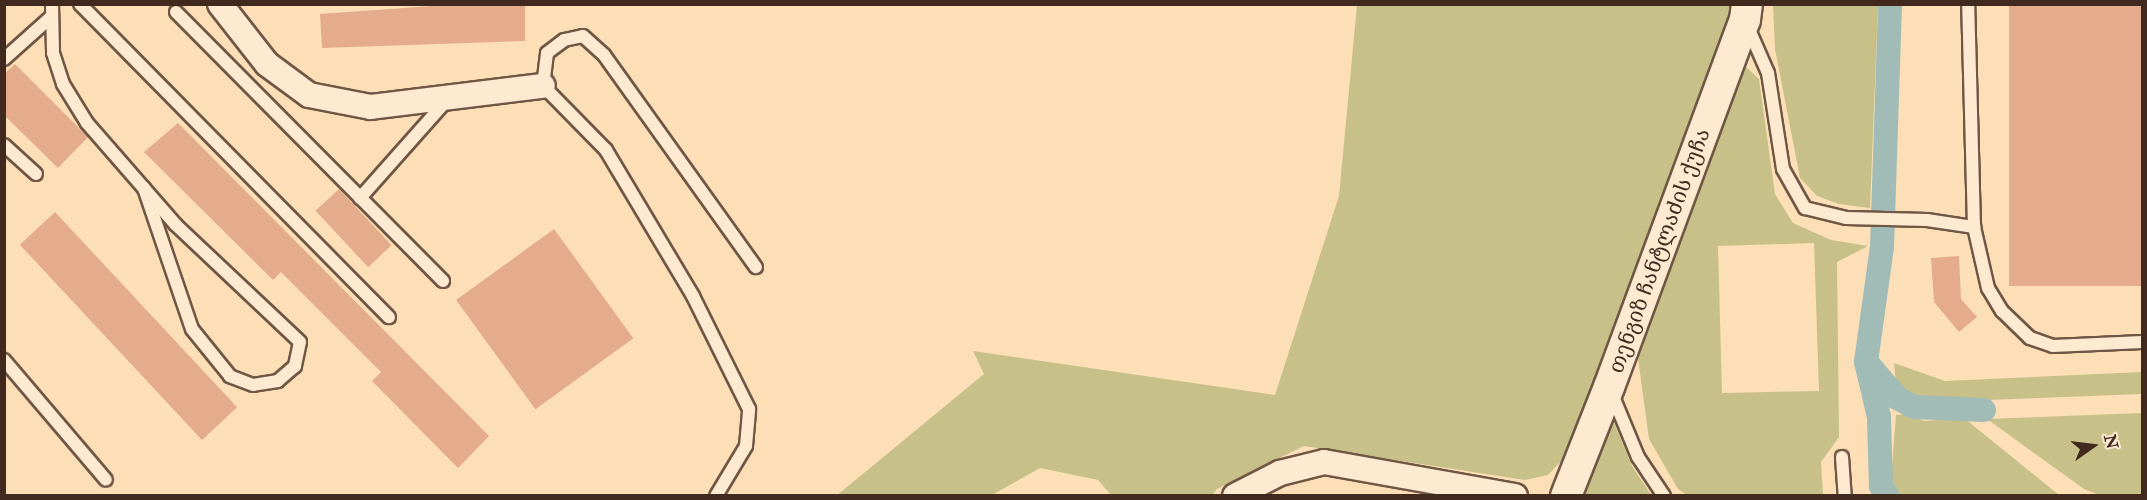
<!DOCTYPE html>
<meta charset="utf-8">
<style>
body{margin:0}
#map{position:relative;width:2147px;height:500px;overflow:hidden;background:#fcdfb7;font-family:"IM FELL Double Pica","Noto Serif Georgian",serif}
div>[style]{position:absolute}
.green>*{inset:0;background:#c7c089}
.canal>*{height:24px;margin:-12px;padding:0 12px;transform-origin:12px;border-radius:12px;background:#a1bbb6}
.building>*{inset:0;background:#e4ac8a;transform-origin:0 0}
.roads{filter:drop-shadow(2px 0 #705644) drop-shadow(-2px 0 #705644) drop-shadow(0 2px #705644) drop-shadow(0 -2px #705644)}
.service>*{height:12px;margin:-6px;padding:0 6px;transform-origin:6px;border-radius:6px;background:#fdead0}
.minor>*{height:24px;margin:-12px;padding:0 12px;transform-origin:12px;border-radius:12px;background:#fdead0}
.tertiary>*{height:30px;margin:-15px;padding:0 15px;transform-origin:15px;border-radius:15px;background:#fdead0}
span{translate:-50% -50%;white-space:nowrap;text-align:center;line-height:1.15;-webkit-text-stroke:5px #fdead0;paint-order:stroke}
.street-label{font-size:21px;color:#41291e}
.frame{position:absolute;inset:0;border:6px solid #41291e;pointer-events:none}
.north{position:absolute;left:2063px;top:416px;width:60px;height:60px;-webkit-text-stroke:4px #fdead0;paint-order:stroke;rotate:76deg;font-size:16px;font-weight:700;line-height:24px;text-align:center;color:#41291e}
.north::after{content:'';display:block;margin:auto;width:21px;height:27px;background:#41291e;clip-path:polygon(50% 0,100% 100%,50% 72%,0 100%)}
</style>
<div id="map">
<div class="green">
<i style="clip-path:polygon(1357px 5px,1735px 5px,1566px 456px,1548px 475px,1525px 480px,1304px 446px,1217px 489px,1212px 495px,1111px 495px,1098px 480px,1040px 468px,992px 495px,836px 496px,984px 374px,973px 351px,1275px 395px,1339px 196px)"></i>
<i style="clip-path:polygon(1773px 5px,1878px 5px,1870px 208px,1839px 204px,1817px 196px,1800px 178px,1775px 49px)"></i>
<i style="clip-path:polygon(evenodd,1743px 64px,1759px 79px,1775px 194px,1793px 223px,1831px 240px,1868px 246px,1837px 262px,1839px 437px,1821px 462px,1823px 495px,1687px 495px,1678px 489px,1649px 439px,1638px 358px,1743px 64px,1814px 243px,1819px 391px,1722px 393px,1718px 246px,1814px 243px)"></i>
<i style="clip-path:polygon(1894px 363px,1945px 381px,2142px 372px,2142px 394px,1959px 401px,1917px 400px,1896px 383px)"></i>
<i style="clip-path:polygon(2142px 413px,2142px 496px,2099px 495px,2084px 489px,1987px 419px)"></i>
<i style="clip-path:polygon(1908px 414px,1924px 421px,1964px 418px,2059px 495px,1900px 496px,1895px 493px,1891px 480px,1896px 415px)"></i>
<i style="clip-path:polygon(1612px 418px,1632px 466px,1651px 495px,1580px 496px)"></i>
</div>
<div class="canal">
<i style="left:1869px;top:365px;width:43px;rotate:49.7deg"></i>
<i style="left:1897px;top:398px;width:19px;rotate:28deg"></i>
<i style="left:1914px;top:407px;width:70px;rotate:2.5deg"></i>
<i style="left:1887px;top:496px;width:12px;rotate:-121deg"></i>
<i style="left:1881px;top:486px;width:69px;rotate:-91.7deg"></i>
<i style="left:1879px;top:417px;width:57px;rotate:-103.3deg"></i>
<i style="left:1866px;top:362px;width:116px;rotate:-82.1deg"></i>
<i style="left:1882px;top:247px;width:243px;rotate:-88.1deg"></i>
</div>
<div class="building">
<i style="clip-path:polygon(460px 4px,525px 4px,525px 41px,322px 48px,320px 14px)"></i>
<i style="left:2009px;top:4px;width:133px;height:282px"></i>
<i style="clip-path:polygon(15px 64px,88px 137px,58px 168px,4px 115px,4px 74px)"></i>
<i style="clip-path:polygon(178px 123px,489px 436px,458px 468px,372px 381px,381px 372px,281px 272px,273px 280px,144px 152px)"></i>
<i style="left:339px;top:189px;width:77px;height:32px;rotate:47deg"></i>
<i style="left:55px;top:212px;width:267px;height:48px;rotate:47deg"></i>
<i style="left:554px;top:229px;width:135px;height:121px;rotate:54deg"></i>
<i style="clip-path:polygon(1959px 256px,1961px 299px,1977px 317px,1959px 332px,1934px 302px,1931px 258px)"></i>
</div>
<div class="roads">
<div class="service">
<i style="left:52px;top:4px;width:49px;rotate:88.8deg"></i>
<i style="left:53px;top:53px;width:33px;rotate:72deg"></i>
<i style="left:63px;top:84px;width:46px;rotate:58.4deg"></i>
<i style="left:87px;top:123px;width:135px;rotate:48.9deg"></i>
<i style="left:176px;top:225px;width:170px;rotate:43.3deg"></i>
<i style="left:300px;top:342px;width:25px;rotate:102deg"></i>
<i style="left:295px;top:366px;width:23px;rotate:139deg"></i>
<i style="left:278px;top:381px;width:25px;rotate:171deg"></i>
<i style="left:253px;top:385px;width:25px;rotate:-159deg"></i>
<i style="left:230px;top:376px;width:60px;rotate:-129deg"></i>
<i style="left:192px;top:329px;width:149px;rotate:-108.8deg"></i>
<i style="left:80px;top:4px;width:440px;rotate:45.4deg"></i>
<i style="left:176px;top:12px;width:379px;rotate:45.2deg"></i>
<i style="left:1747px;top:25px;width:52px;rotate:66.4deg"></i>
<i style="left:1768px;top:73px;width:97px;rotate:81.1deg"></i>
<i style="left:1783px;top:169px;width:45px;rotate:60.6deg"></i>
<i style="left:1805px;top:208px;width:42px;rotate:13.7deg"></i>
<i style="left:1846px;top:218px;width:81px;rotate:1.4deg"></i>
<i style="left:1927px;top:220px;width:48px;rotate:8.5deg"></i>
<i style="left:1974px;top:227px;width:223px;rotate:-91.5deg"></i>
<i style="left:4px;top:59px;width:63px;rotate:-41.8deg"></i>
<i style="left:4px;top:145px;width:43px;rotate:42.2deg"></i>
<i style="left:360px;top:198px;width:131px;rotate:-48.4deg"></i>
<i style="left:1974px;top:227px;width:63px;rotate:77.1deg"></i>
<i style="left:1988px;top:288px;width:27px;rotate:59deg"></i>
<i style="left:2002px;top:311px;width:39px;rotate:44deg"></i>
<i style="left:2030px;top:338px;width:24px;rotate:19deg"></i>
<i style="left:2053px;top:346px;width:89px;rotate:-2.6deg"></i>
<i style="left:4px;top:360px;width:157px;rotate:49.6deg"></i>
<i style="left:1612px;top:394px;width:68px;rotate:67.6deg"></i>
<i style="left:1638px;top:457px;width:47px;rotate:56.3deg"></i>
<i style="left:1842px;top:457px;width:39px;rotate:86deg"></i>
<i style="left:716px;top:496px;width:58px;rotate:-59deg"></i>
<i style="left:746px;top:446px;width:37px;rotate:-85deg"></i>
<i style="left:749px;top:409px;width:126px;rotate:-116.4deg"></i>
<i style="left:693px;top:296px;width:170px;rotate:-120.8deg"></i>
<i style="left:606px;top:150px;width:90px;rotate:-134.5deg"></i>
<i style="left:543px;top:86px;width:33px;rotate:-83deg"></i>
<i style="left:547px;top:53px;width:21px;rotate:-37deg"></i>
<i style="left:564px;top:40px;width:19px;rotate:-12deg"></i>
<i style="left:583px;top:36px;width:28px;rotate:42deg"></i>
<i style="left:604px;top:55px;width:261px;rotate:54.4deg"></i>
</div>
<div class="minor">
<i style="left:220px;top:4px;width:76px;rotate:51.9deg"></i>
<i style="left:267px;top:64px;width:52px;rotate:36.4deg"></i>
<i style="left:309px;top:95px;width:63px;rotate:11deg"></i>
<i style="left:371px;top:107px;width:173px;rotate:-7deg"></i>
<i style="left:1235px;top:496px;width:51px;rotate:-27.1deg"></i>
<i style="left:1280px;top:473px;width:45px;rotate:-14deg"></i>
<i style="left:1324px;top:462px;width:194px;rotate:10.1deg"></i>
</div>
<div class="tertiary">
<i style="left:1566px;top:496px;width:117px;rotate:-68.5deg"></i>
<i style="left:1609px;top:387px;width:391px;rotate:-69.7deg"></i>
<i style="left:1745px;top:20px;width:16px;rotate:-83deg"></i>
</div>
</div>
<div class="street-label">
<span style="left:1660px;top:251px;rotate:-70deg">თენგიზ ჩანტლაძის ქუჩა</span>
</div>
<div class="frame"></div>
<div class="north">N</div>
</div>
